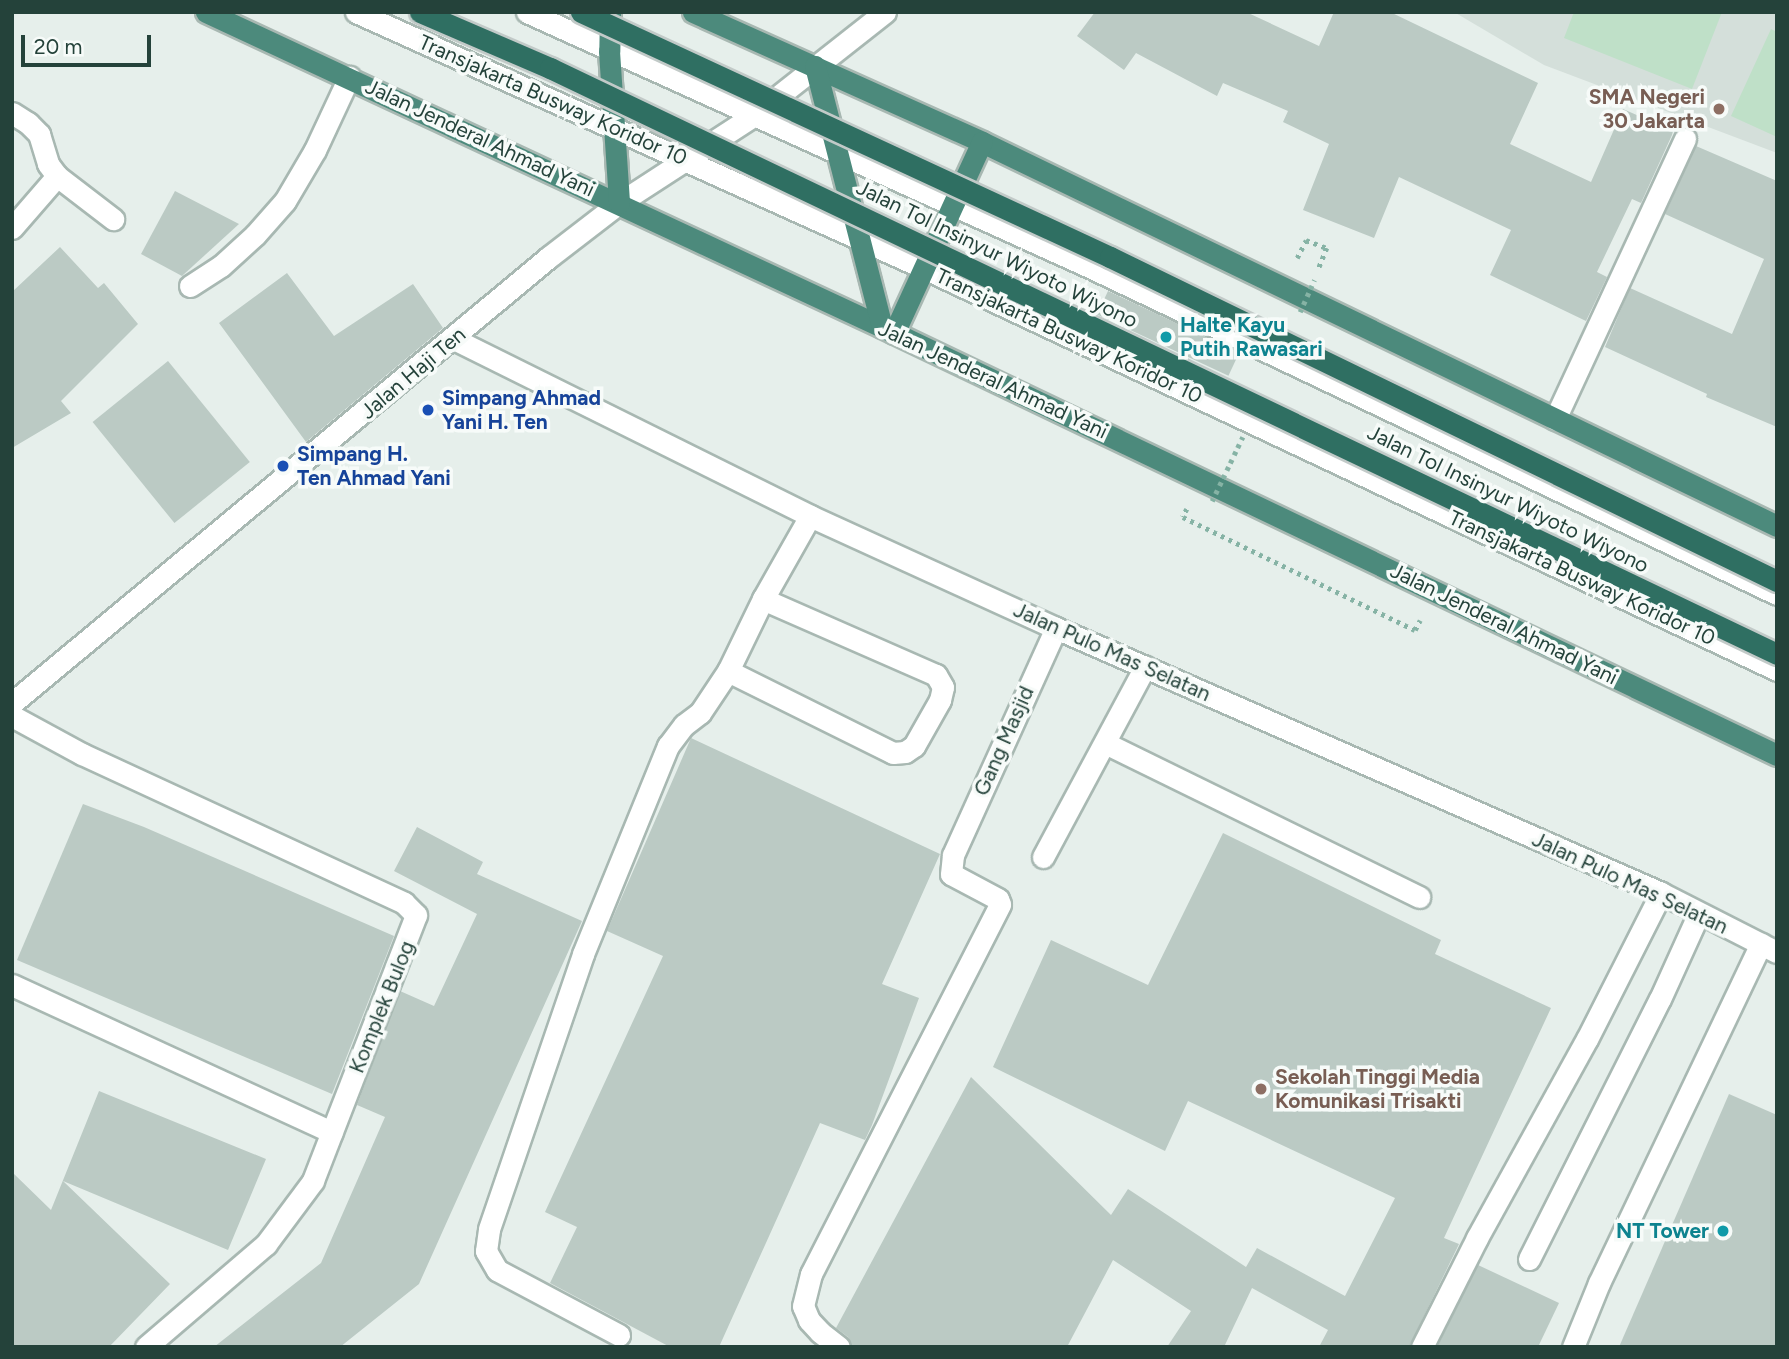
<!DOCTYPE html>
<style>
body{margin:0}
#map{position:relative;width:1789px;height:1359px;overflow:hidden;background:#e6efeb;font-family:Figtree,sans-serif}
div>[style]{position:absolute}
.built>*{inset:0;background:#d4dfda}
.green>*{inset:0;background:#bfe0c8}
.building>*{inset:0;background:#bbcac4;transform-origin:0 0}
.path>*{height:4.5px;margin-top:-2.25px;transform-origin:0;background:repeating-linear-gradient(90deg,#86b3a5 0 3.5px,transparent 0 8.5px)}
.roads{filter:drop-shadow(2px 0 #a8b8b2) drop-shadow(-2px 0 #a8b8b2) drop-shadow(0 2px #a8b8b2) drop-shadow(0 -2px #a8b8b2)}
.service>*{height:21px;margin:-10.5px;padding:0 10.5px;transform-origin:10.5px;border-radius:10.5px;background:#fff}
.minor>*{height:21px;margin:-10.5px;padding:0 10.5px;transform-origin:10.5px;border-radius:10.5px;background:#fff}
.tertiary>*{height:21px;margin:-10.5px;padding:0 10.5px;transform-origin:10.5px;border-radius:10.5px;background:#fff}
.secondary>*{height:21px;margin:-10.5px;padding:0 10.5px;transform-origin:10.5px;border-radius:10.5px;background:#fff}
.trunk>*{height:21px;margin:-10.5px;padding:0 10.5px;transform-origin:10.5px;border-radius:10.5px;background:#4c8a7c}
.path-bridge>*{height:4.5px;margin-top:-2.25px;transform-origin:0;background:repeating-linear-gradient(90deg,#86b3a5 0 3.5px,transparent 0 8.5px)}
.bridges{filter:drop-shadow(2px 0 #c2cac8) drop-shadow(-2px 0 #c2cac8) drop-shadow(0 2px #c2cac8) drop-shadow(0 -2px #c2cac8)}
.motorway-bridge>*{height:21px;margin:-10.5px;padding:0 10.5px;transform-origin:10.5px;border-radius:10.5px;background:#2f6f62}
.dots>*{width:19px;height:19px;translate:-50% -50%;box-sizing:border-box;border:4px solid #f7fbf9;border-radius:50%}
span{translate:-50% -50%;white-space:nowrap;text-align:center;line-height:1.15;-webkit-text-stroke:7px #f7fbf9;paint-order:stroke}
.education-label{font-size:21px;color:#785e54;font-weight:700}
.right{translate:-100% -50%;text-align:right}
.left{translate:0 -50%;text-align:left}
.street-label{font-size:21px;color:#24423a}
.culture-label{font-size:21px;color:#0d838f;font-weight:700}
.transit-label{font-size:21px;color:#164399;font-weight:700}
.frame{position:absolute;inset:0;border:14px solid #24423a;pointer-events:none}
.scale{position:absolute;left:21px;top:35px;width:130px;height:32px;box-sizing:border-box;border:4px solid #24423a;border-top:0;padding-left:9px;font-size:21px;line-height:24px;white-space:nowrap;color:#24423a;-webkit-text-stroke:5px #f7fbf9;paint-order:stroke}
</style>
<div id="map">
<div class="built">
<i style="clip-path:polygon(1454px 12px,1777px 12px,1777px 153px,1544px 65px)"></i>
</div>
<div class="green">
<i style="clip-path:polygon(1574px 12px,1722px 12px,1692px 89px,1564px 38px)"></i>
<i style="clip-path:polygon(1771px 29px,1777px 32px,1777px 137px,1731px 116px)"></i>
</div>
<div class="building">
<i style="clip-path:polygon(1095px 12px,1246px 12px,1319px 46px,1334px 12px,1390px 12px,1538px 83px,1510px 144px,1591px 182px,1623px 109px,1673px 131px,1672px 135px,1641px 203px,1632px 199px,1597px 272px,1607px 277px,1586px 321px,1490px 275px,1511px 230px,1399px 177px,1374px 238px,1303px 210px,1329px 144px,1283px 122px,1288px 111px,1223px 83px,1217px 96px,1136px 53px,1124px 70px,1077px 36px)"></i>
<i style="clip-path:polygon(1696px 146px,1777px 181px,1777px 427px,1706px 397px,1707px 394px,1605px 347px,1630px 288px,1732px 334px,1764px 259px,1665px 214px)"></i>
<i style="clip-path:polygon(175px 191px,239px 224px,182px 276px,141px 254px)"></i>
<i style="clip-path:polygon(60px 247px,98px 288px,104px 283px,138px 324px,61px 401px,71px 413px,12px 448px,12px 292px)"></i>
<i style="clip-path:polygon(287px 273px,334px 336px,413px 284px,443px 328px,306px 442px,219px 323px)"></i>
<i style="left:1108px;top:291px;width:145px;height:26px;rotate:25deg"></i>
<i style="left:168px;top:361px;width:130px;height:97px;rotate:51deg"></i>
<i style="clip-path:polygon(691px 738px,940px 854px,882px 984px,919px 998px,872px 1125px,865px 1140px,820px 1123px,719px 1347px,670px 1347px,550px 1283px,577px 1227px,545px 1212px,663px 956px,607px 931px)"></i>
<i style="clip-path:polygon(83px 804px,144px 827px,394px 936px,332px 1094px,17px 960px)"></i>
<i style="clip-path:polygon(417px 827px,483px 862px,477px 874px,582px 921px,419px 1284px,340px 1347px,214px 1347px,321px 1263px,385px 1117px,357px 1105px,400px 991px,434px 1006px,477px 914px,394px 871px)"></i>
<i style="clip-path:polygon(1223px 833px,1441px 940px,1435px 954px,1551px 1008px,1444px 1238px,1459px 1244px,1409px 1347px,1319px 1347px,1328px 1330px,1252px 1288px,1224px 1347px,1167px 1347px,1191px 1311px,1113px 1260px,1067px 1347px,852px 1347px,848px 1337px,836px 1328px,971px 1077px,1111px 1215px,1128px 1189px,1246px 1267px,1257px 1248px,1345px 1296px,1395px 1198px,1188px 1101px,1165px 1151px,993px 1067px,1051px 940px,1148px 985px)"></i>
<i style="clip-path:polygon(99px 1091px,266px 1159px,228px 1250px,63px 1181px,170px 1284px,109px 1347px,12px 1347px,12px 1172px,51px 1210px)"></i>
<i style="clip-path:polygon(1729px 1094px,1777px 1115px,1777px 1347px,1619px 1347px)"></i>
<i style="clip-path:polygon(1478px 1265px,1559px 1303px,1538px 1347px,1437px 1347px)"></i>
</div>
<div class="path">
<i style="left:1297px;top:258px;width:20px;rotate:-63deg"></i>
<i style="left:1306px;top:240px;width:22px;rotate:21deg"></i>
<i style="left:1327px;top:248px;width:22px;rotate:112deg"></i>
<i style="left:1187px;top:509px;width:9px;rotate:117deg"></i>
<i style="left:1183px;top:517px;width:258px;rotate:26deg"></i>
<i style="left:1415px;top:630px;width:11px;rotate:-63deg"></i>
</div>
<div class="roads">
<div class="service">
<i style="left:356px;top:12px;width:623px;rotate:24.26deg"></i>
<i style="left:924px;top:268px;width:943px;rotate:25.23deg"></i>
<i style="left:527px;top:12px;width:623px;rotate:24.38deg"></i>
<i style="left:1094px;top:269px;width:756px;rotate:25.45deg"></i>
<i style="left:12px;top:228px;width:69px;rotate:-49.1deg"></i>
<i style="left:1555px;top:419px;width:309px;rotate:-65.1deg"></i>
<i style="left:728px;top:671px;width:184px;rotate:26.4deg"></i>
<i style="left:893px;top:753px;width:12px;rotate:-5deg"></i>
<i style="left:905px;top:752px;width:11px;rotate:-34deg"></i>
<i style="left:914px;top:746px;width:53px;rotate:-60.5deg"></i>
<i style="left:940px;top:700px;width:13px;rotate:-77deg"></i>
<i style="left:943px;top:687px;width:14px;rotate:-120deg"></i>
<i style="left:936px;top:675px;width:189px;rotate:-156.3deg"></i>
<i style="left:1105px;top:743px;width:350px;rotate:26.1deg"></i>
<i style="left:1043px;top:857px;width:216px;rotate:-61.8deg"></i>
<i style="left:619px;top:1335px;width:138px;rotate:-152deg"></i>
<i style="left:497px;top:1270px;width:22px;rotate:-120deg"></i>
<i style="left:486px;top:1251px;width:22px;rotate:-82deg"></i>
<i style="left:489px;top:1229px;width:291px;rotate:-71.1deg"></i>
<i style="left:583px;top:954px;width:225px;rotate:-67.8deg"></i>
<i style="left:668px;top:746px;width:26px;rotate:-53deg"></i>
<i style="left:684px;top:725px;width:20px;rotate:-37deg"></i>
<i style="left:700px;top:713px;width:50px;rotate:-56.3deg"></i>
<i style="left:728px;top:671px;width:80px;rotate:-64.1deg"></i>
<i style="left:763px;top:599px;width:95px;rotate:-60.5deg"></i>
<i style="left:1422px;top:1347px;width:122px;rotate:-63.2deg"></i>
<i style="left:1477px;top:1238px;width:227px;rotate:-61.1deg"></i>
<i style="left:1587px;top:1039px;width:164px;rotate:-63.1deg"></i>
</div>
<div class="minor">
<i style="left:12px;top:113px;width:19px;rotate:32deg"></i>
<i style="left:28px;top:123px;width:16px;rotate:45deg"></i>
<i style="left:39px;top:134px;width:31px;rotate:73deg"></i>
<i style="left:48px;top:164px;width:15px;rotate:53deg"></i>
<i style="left:57px;top:176px;width:71px;rotate:37.5deg"></i>
<i style="left:190px;top:286px;width:37px;rotate:-33deg"></i>
<i style="left:221px;top:266px;width:46px;rotate:-42.4deg"></i>
<i style="left:255px;top:235px;width:45px;rotate:-48.6deg"></i>
<i style="left:285px;top:201px;width:59px;rotate:-59.5deg"></i>
<i style="left:315px;top:150px;width:81px;rotate:-65deg"></i>
<i style="left:12px;top:716px;width:80px;rotate:28.5deg"></i>
<i style="left:82px;top:754px;width:355px;rotate:24.8deg"></i>
<i style="left:404px;top:903px;width:17px;rotate:45deg"></i>
<i style="left:416px;top:915px;width:285px;rotate:111.2deg"></i>
<i style="left:313px;top:1181px;width:79px;rotate:126.7deg"></i>
<i style="left:266px;top:1244px;width:158px;rotate:139.4deg"></i>
<i style="left:12px;top:985px;width:352px;rotate:24.7deg"></i>
<i style="left:1529px;top:1259px;width:291px;rotate:-63.3deg"></i>
<i style="left:1660px;top:999px;width:94px;rotate:-65.6deg"></i>
<i style="left:839px;top:1347px;width:24px;rotate:-142deg"></i>
<i style="left:820px;top:1332px;width:16px;rotate:-133deg"></i>
<i style="left:809px;top:1320px;width:15px;rotate:-113deg"></i>
<i style="left:803px;top:1306px;width:33px;rotate:-76deg"></i>
<i style="left:811px;top:1274px;width:415px;rotate:-62.9deg"></i>
<i style="left:1000px;top:904px;width:5px;rotate:-112deg"></i>
<i style="left:998px;top:899px;width:53px;rotate:-152deg"></i>
<i style="left:951px;top:874px;width:19px;rotate:-84deg"></i>
<i style="left:953px;top:855px;width:249px;rotate:-65.6deg"></i>
<i style="left:1573px;top:1347px;width:69px;rotate:-67.9deg"></i>
<i style="left:1599px;top:1283px;width:376px;rotate:-64.5deg"></i>
</div>
<div class="tertiary">
<i style="left:454px;top:339px;width:398px;rotate:26.4deg"></i>
<i style="left:810px;top:516px;width:270px;rotate:24.5deg"></i>
<i style="left:1056px;top:628px;width:660px;rotate:23.65deg"></i>
<i style="left:1661px;top:893px;width:130px;rotate:27deg"></i>
</div>
<div class="secondary">
<i style="left:12px;top:703px;width:698px;rotate:-39.71deg"></i>
<i style="left:549px;top:257px;width:88px;rotate:-37.6deg"></i>
<i style="left:619px;top:203px;width:160px;rotate:-33deg"></i>
<i style="left:753px;top:116px;width:168px;rotate:-38.2deg"></i>
</div>
<div class="trunk">
<i style="left:206px;top:12px;width:746px;rotate:24.98deg"></i>
<i style="left:882px;top:327px;width:992px;rotate:25.56deg"></i>
<i style="left:610px;top:12px;width:39px;rotate:91deg"></i>
<i style="left:609px;top:51px;width:152px;rotate:86.2deg"></i>
<i style="left:693px;top:12px;width:317px;rotate:24.2deg"></i>
<i style="left:982px;top:142px;width:883px;rotate:25.78deg"></i>
<i style="left:815px;top:66px;width:269px;rotate:75.6deg"></i>
<i style="left:894px;top:333px;width:210px;rotate:-65.3deg"></i>
</div>
</div>
<div class="path-bridge">
<i style="left:1300px;top:312px;width:35px;rotate:-66deg"></i>
<i style="left:1212px;top:501px;width:74px;rotate:-64.5deg"></i>
</div>
<div class="bridges">
<div class="motorway-bridge">
<i style="left:420px;top:12px;width:142px;rotate:23.3deg"></i>
<i style="left:550px;top:68px;width:1360px;rotate:25.53deg"></i>
<i style="left:581px;top:12px;width:583px;rotate:24.85deg"></i>
<i style="left:1110px;top:257px;width:742px;rotate:25.91deg"></i>
</div>
</div>
<div class="dots">
<i style="left:1719px;top:109px;background:#8d6e63"></i>
<i style="left:1166px;top:337px;background:#0f9aa8"></i>
<i style="left:428px;top:410px;background:#1a4fb4"></i>
<i style="left:283px;top:466px;background:#1a4fb4"></i>
<i style="left:1261px;top:1089px;background:#8d6e63"></i>
<i style="left:1723px;top:1231px;background:#0f9aa8"></i>
</div>
<div class="education-label">
<span class="right" style="left:1705px;top:109px">SMA Negeri<br>30 Jakarta</span>
<span class="left" style="left:1275px;top:1089px">Sekolah Tinggi Media<br>Komunikasi Trisakti</span>
</div>
<div class="street-label">
<span style="left:553px;top:100px;rotate:24deg">Transjakarta Busway Koridor 10</span>
<span style="left:480px;top:138px;rotate:25deg">Jalan Jenderal Ahmad Yani</span>
<span style="left:997px;top:254px;rotate:26deg">Jalan Tol Insinyur Wiyoto Wiyono</span>
<span style="left:1069px;top:336px;rotate:25deg">Transjakarta Busway Koridor 10</span>
<span style="left:413px;top:373px;rotate:-40deg">Jalan Haji Ten</span>
<span style="left:993px;top:380px;rotate:25deg">Jalan Jenderal Ahmad Yani</span>
<span style="left:1508px;top:499px;rotate:26deg">Jalan Tol Insinyur Wiyoto Wiyono</span>
<span style="left:1582px;top:578px;rotate:25deg">Transjakarta Busway Koridor 10</span>
<span style="left:1504px;top:624px;rotate:26deg">Jalan Jenderal Ahmad Yani</span>
<span style="left:1112px;top:652px;rotate:24deg">Jalan Pulo Mas Selatan</span>
<span style="left:1004px;top:741px;rotate:-66deg">Gang Masjid</span>
<span style="left:1630px;top:883px;rotate:25deg">Jalan Pulo Mas Selatan</span>
<span style="left:382px;top:1007px;rotate:-68deg">Komplek Bulog</span>
</div>
<div class="culture-label">
<span class="left" style="left:1180px;top:337px">Halte Kayu<br>Putih Rawasari</span>
<span class="right" style="left:1709px;top:1231px">NT Tower</span>
</div>
<div class="transit-label">
<span class="left" style="left:442px;top:410px">Simpang Ahmad<br>Yani H. Ten</span>
<span class="left" style="left:297px;top:466px">Simpang H.<br>Ten Ahmad Yani</span>
</div>
<div class="frame"></div>
<div class="scale">20 m</div>
</div>
